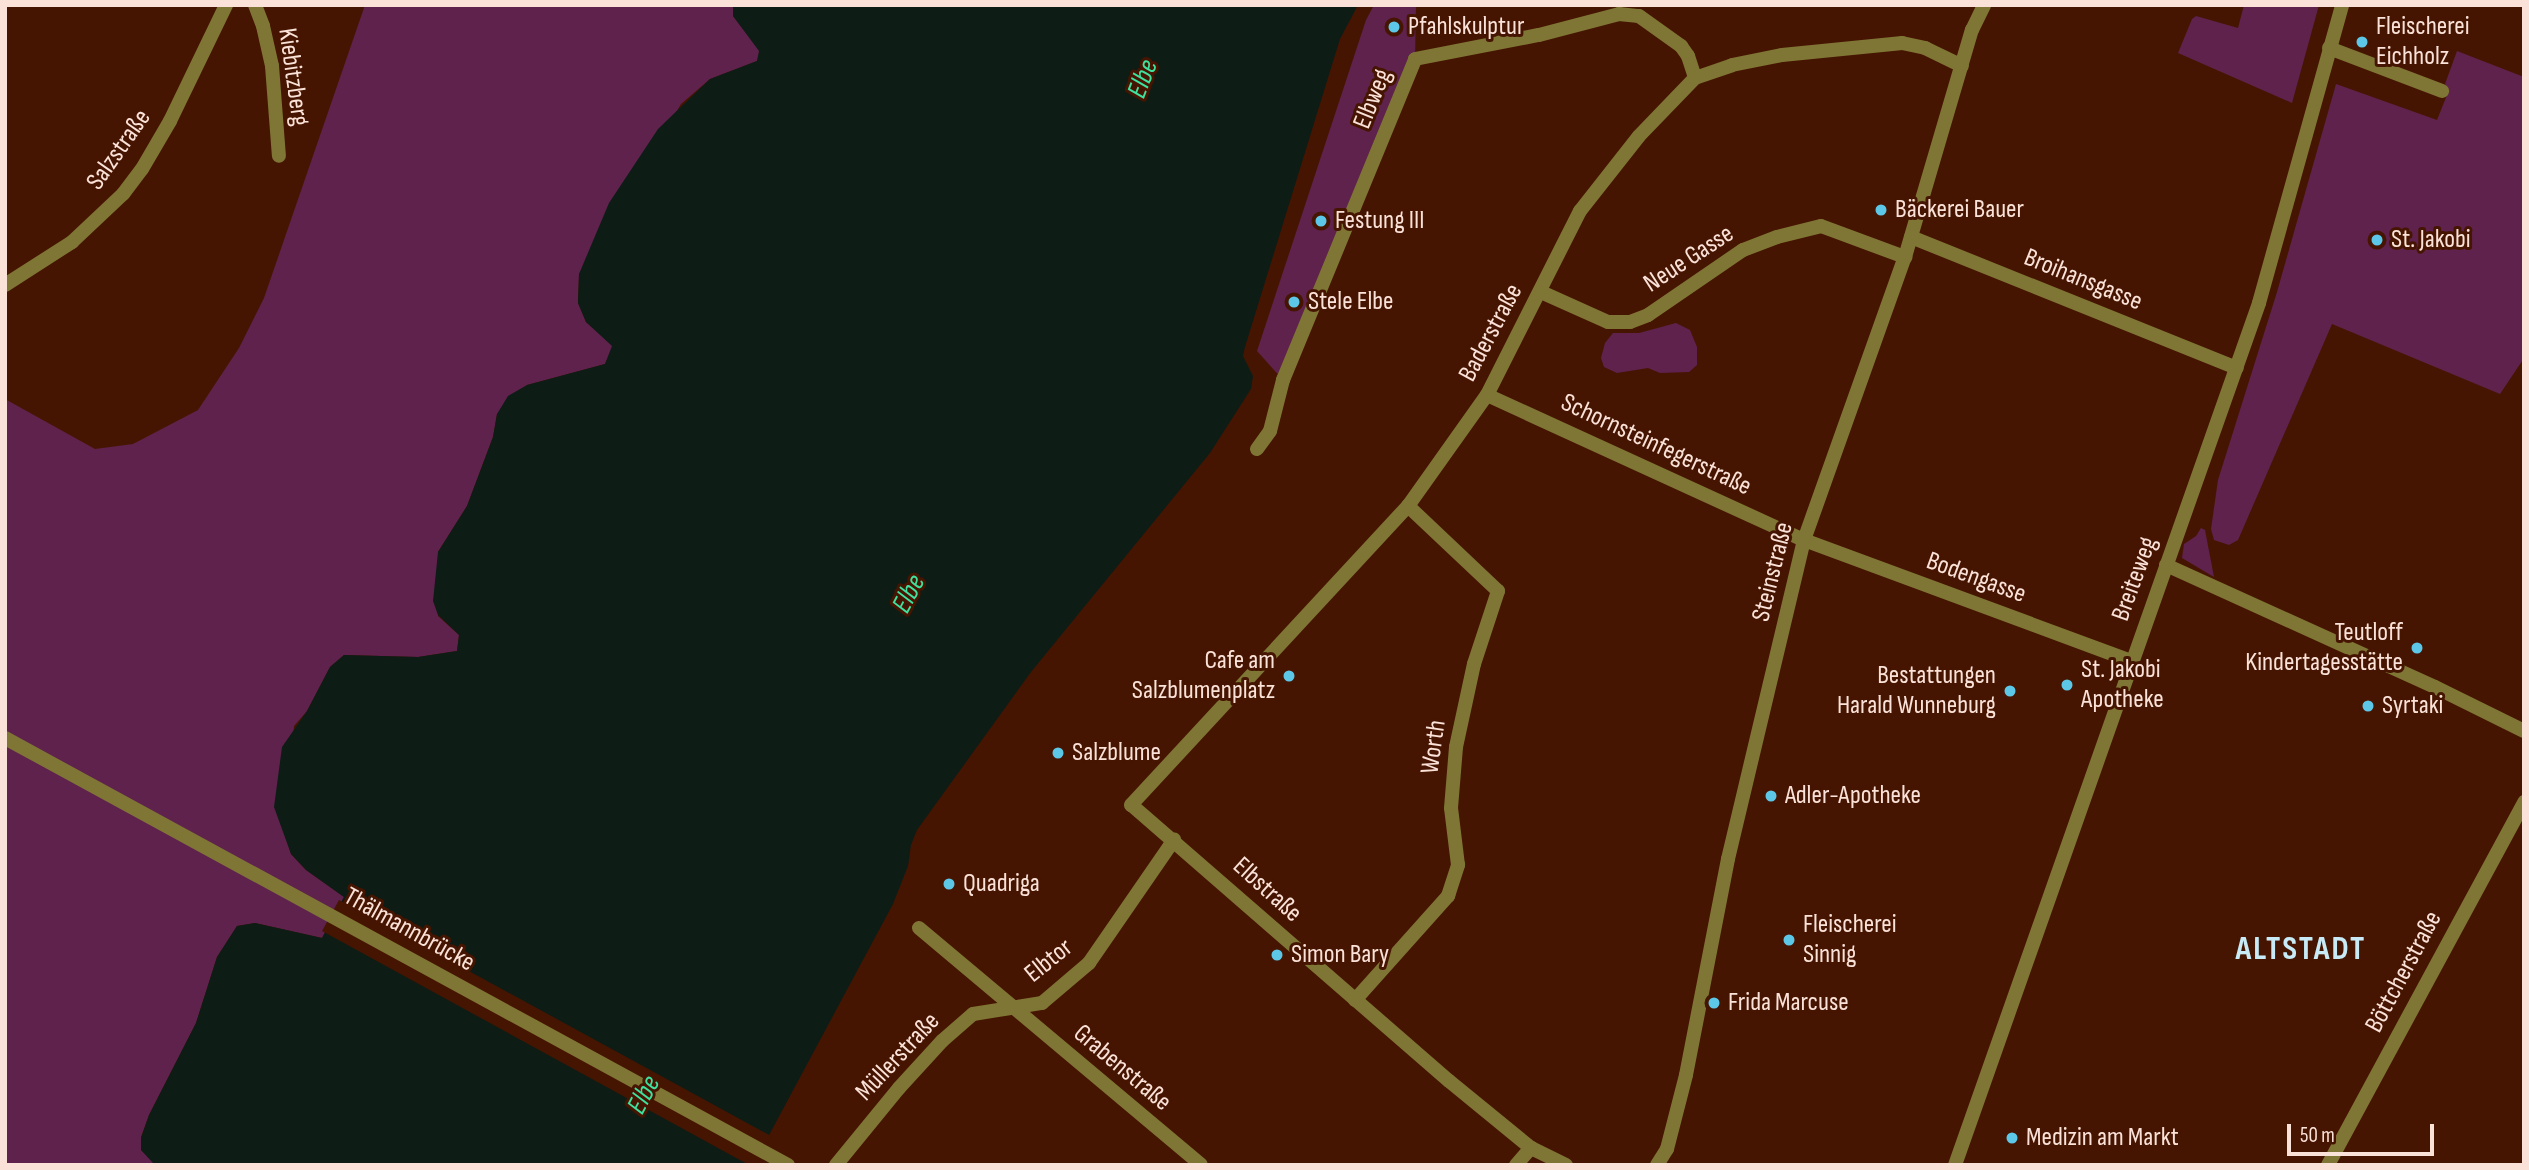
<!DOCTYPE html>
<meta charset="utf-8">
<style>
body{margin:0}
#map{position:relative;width:2529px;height:1170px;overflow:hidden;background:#461502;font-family:"Sofia Sans Condensed",sans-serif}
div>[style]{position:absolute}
.green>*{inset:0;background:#5f224c}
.water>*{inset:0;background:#0d1c15}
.pier>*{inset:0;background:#461502}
.minor>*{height:14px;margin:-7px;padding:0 7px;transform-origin:7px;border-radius:7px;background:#7f7635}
.tertiary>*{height:14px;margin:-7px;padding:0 7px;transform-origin:7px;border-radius:7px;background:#7f7635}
.dots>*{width:19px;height:19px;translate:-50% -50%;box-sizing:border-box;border:4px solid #461502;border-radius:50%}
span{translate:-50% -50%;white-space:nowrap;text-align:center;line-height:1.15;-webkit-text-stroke:6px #461502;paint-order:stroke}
.poi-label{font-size:26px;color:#fbe2d8}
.left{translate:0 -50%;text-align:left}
.right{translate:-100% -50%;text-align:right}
.street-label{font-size:26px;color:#fbe2d8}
.water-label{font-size:28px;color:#3fe19f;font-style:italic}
.district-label{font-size:33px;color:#c7eaf6;font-weight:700;letter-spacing:2px}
.frame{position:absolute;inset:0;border:7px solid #fbe2d8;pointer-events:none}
.scale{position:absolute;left:2287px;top:1124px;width:147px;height:32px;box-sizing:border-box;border:4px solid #fbe2d8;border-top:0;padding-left:9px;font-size:21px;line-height:24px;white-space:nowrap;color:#fbe2d8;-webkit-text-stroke:5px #461502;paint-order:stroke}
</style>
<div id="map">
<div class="green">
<i style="clip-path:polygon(365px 5px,733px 5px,733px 16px,760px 51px,757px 61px,710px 79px,681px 104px,579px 274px,578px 303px,586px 322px,613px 346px,605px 364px,527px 385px,497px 414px,493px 437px,467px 506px,438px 552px,438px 616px,459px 635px,457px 651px,418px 657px,344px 655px,330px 667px,307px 711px,294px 726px,285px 834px,291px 854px,306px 870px,344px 897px,322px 938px,255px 923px,237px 926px,217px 957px,196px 1023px,149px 1115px,141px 1137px,141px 1150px,157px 1165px,5px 1165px,5px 399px,95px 449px,133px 444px,198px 410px,239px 348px,264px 298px)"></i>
<i style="clip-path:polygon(1374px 5px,1416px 5px,1415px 59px,1283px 380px,1257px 351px,1366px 20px)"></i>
<i style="clip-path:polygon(2244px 5px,2319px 5px,2292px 103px,2178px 53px,2192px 19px,2196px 16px,2238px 28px)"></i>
<i style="clip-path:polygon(2457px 51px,2524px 77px,2524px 358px,2500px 394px,2332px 324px,2238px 540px,2229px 545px,2214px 540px,2211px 529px,2218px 480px,2277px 292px,2336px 84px,2437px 120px,2449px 90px,2445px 84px)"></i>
<i style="clip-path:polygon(1676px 323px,1690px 330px,1697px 347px,1697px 365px,1689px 372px,1660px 373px,1648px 368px,1617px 373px,1604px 367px,1601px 358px,1605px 343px,1613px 333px,1639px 333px)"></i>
<i style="clip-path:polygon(2201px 528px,2205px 530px,2214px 577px,2182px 558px,2184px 544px,2196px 536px)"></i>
</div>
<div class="water">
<i style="clip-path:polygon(733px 5px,1358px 5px,1340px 39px,1245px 347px,1243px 356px,1253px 376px,1251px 389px,1210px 453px,1031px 672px,917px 830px,911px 845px,908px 866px,893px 904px,753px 1165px,153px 1163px,141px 1150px,141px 1138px,149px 1115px,196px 1023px,217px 957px,237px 926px,255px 923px,322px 938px,344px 897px,306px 870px,291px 854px,274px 807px,282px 747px,307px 711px,330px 667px,344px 655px,418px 657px,457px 651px,459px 635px,438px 615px,433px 601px,438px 552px,467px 506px,493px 437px,497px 414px,508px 396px,527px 385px,605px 364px,612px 346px,586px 322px,578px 303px,579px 274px,609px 203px,658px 129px,710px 79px,757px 61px,759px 51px,733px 16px)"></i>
</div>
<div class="pier">
<i style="clip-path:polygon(339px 900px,771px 1136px,757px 1165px,749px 1165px,322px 931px)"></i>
</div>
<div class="minor">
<i style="left:255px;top:5px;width:22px;rotate:69deg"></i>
<i style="left:263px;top:26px;width:41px;rotate:77.3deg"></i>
<i style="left:272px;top:66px;width:90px;rotate:85.6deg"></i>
<i style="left:2329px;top:48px;width:121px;rotate:20.8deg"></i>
<i style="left:1911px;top:237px;width:351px;rotate:21.9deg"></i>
<i style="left:1541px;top:292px;width:73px;rotate:24.1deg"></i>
<i style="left:1608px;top:322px;width:22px"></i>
<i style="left:1630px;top:322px;width:19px;rotate:-21deg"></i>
<i style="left:1648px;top:315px;width:115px;rotate:-34.4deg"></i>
<i style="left:1743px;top:250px;width:36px;rotate:-21deg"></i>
<i style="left:1777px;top:237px;width:45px;rotate:-14deg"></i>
<i style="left:1821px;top:226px;width:90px;rotate:20.3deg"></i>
<i style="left:1487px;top:395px;width:349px;rotate:24.6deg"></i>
<i style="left:1804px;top:540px;width:349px;rotate:20.3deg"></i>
<i style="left:1257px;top:449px;width:22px;rotate:-54deg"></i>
<i style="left:1270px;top:431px;width:53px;rotate:-75.7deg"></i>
<i style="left:1283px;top:380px;width:347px;rotate:-67.6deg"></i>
<i style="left:1415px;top:59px;width:126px;rotate:-11deg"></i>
<i style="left:1539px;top:35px;width:83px;rotate:-14.7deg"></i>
<i style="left:1619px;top:14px;width:20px;rotate:6deg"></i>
<i style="left:1639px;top:16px;width:52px;rotate:35.5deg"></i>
<i style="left:1681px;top:46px;width:12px;rotate:55deg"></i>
<i style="left:1688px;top:56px;width:23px;rotate:72deg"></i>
<i style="left:2166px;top:565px;width:295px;rotate:24.4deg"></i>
<i style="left:2435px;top:687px;width:99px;rotate:26.3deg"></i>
<i style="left:919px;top:928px;width:368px;rotate:40deg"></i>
<i style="left:1355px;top:1000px;width:140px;rotate:-48.2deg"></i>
<i style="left:1448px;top:896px;width:33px;rotate:-72deg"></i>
<i style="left:1458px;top:865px;width:57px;rotate:-97deg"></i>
<i style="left:1451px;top:808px;width:61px;rotate:-85.3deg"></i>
<i style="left:1456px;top:747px;width:85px;rotate:-77.8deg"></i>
<i style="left:1474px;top:664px;width:77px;rotate:-71.8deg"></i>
<i style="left:1498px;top:591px;width:124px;rotate:-136.6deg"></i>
<i style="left:836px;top:1165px;width:99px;rotate:-50.7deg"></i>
<i style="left:899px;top:1088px;width:64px;rotate:-47.5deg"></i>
<i style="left:942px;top:1041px;width:41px;rotate:-41.1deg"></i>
<i style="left:973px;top:1014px;width:70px;rotate:-9.1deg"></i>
<i style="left:1042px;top:1003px;width:62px;rotate:-40.4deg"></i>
<i style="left:1089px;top:963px;width:150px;rotate:-55.4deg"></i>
<i style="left:1516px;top:1165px;width:23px;rotate:-49deg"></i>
<i style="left:1566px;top:1165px;width:39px;rotate:-154deg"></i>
<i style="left:1531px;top:1148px;width:106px;rotate:-140.7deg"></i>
<i style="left:1449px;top:1081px;width:421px;rotate:-139deg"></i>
<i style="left:1131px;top:805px;width:408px;rotate:-47.2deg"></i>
<i style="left:1408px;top:506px;width:136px;rotate:-54.6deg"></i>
<i style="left:1487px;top:395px;width:206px;rotate:-63.2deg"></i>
<i style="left:1580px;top:211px;width:95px;rotate:-51.8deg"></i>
<i style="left:1639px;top:136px;width:81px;rotate:-46deg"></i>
<i style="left:1695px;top:78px;width:39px;rotate:-19deg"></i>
<i style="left:1732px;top:65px;width:51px;rotate:-11.3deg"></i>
<i style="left:1782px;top:55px;width:121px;rotate:-5.7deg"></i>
<i style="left:1902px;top:43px;width:24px;rotate:12deg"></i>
<i style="left:1925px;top:48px;width:41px;rotate:25.9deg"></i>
<i style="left:1657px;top:1165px;width:19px;rotate:-58deg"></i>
<i style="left:1667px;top:1149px;width:76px;rotate:-75.6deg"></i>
<i style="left:1686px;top:1075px;width:220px;rotate:-79deg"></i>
<i style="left:1728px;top:859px;width:328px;rotate:-76.6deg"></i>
<i style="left:1804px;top:540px;width:300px;rotate:-70.4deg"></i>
<i style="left:1905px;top:257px;width:237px;rotate:-73.6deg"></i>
<i style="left:1972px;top:30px;width:28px;rotate:-64deg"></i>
</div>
<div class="tertiary">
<i style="left:5px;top:285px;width:80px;rotate:-32.7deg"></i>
<i style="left:72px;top:242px;width:70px;rotate:-43.3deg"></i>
<i style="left:123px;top:194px;width:31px;rotate:-53deg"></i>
<i style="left:142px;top:169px;width:56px;rotate:-59.7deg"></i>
<i style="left:170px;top:121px;width:129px;rotate:-64.2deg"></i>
<i style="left:5px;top:738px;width:892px;rotate:28.61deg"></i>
<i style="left:1955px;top:1165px;width:914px;rotate:-70.57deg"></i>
<i style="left:2259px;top:303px;width:309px;rotate:-74.4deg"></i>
<i style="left:2328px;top:1165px;width:413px;rotate:-61.6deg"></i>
</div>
<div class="dots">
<i style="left:1394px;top:27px;background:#5dc7e8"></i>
<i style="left:2362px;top:42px;background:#5dc7e8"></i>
<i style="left:1881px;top:210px;background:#5dc7e8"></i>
<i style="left:1321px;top:221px;background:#5dc7e8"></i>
<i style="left:2377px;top:240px;background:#5dc7e8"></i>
<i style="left:1294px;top:302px;background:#5dc7e8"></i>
<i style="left:2417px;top:648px;background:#5dc7e8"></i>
<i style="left:1289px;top:676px;background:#5dc7e8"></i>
<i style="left:2067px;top:685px;background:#5dc7e8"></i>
<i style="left:2010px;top:691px;background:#5dc7e8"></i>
<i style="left:2368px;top:706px;background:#5dc7e8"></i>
<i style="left:1058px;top:753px;background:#5dc7e8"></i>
<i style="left:1771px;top:796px;background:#5dc7e8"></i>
<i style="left:949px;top:884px;background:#5dc7e8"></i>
<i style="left:1789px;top:940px;background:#5dc7e8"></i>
<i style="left:1277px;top:955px;background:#5dc7e8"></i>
<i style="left:1714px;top:1003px;background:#5dc7e8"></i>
<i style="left:2012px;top:1138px;background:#5dc7e8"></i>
</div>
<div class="poi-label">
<span class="left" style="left:1408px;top:27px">Pfahlskulptur</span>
<span class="left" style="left:2376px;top:42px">Fleischerei<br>Eichholz</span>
<span class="left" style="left:1895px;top:210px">Bäckerei Bauer</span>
<span class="left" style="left:1335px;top:221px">Festung III</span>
<span class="left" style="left:2391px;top:240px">St. Jakobi</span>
<span class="left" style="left:1308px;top:302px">Stele Elbe</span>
<span class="right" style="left:2403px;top:648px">Teutloff<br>Kindertagesstätte</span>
<span class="right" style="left:1275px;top:676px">Cafe am<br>Salzblumenplatz</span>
<span class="left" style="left:2081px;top:685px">St. Jakobi<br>Apotheke</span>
<span class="right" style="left:1996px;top:691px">Bestattungen<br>Harald Wunneburg</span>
<span class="left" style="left:2382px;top:706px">Syrtaki</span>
<span class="left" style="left:1072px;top:753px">Salzblume</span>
<span class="left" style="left:1785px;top:796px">Adler-Apotheke</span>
<span class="left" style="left:963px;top:884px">Quadriga</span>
<span class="left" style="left:1803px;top:940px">Fleischerei<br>Sinnig</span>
<span class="left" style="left:1291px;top:955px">Simon Bary</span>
<span class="left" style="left:1728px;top:1003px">Frida Marcuse</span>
<span class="left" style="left:2026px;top:1138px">Medizin am Markt</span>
</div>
<div class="street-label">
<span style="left:293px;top:77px;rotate:82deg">Kiebitzberg</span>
<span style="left:1373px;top:99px;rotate:-68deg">Elbweg</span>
<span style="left:119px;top:150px;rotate:-55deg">Salzstraße</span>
<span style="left:1689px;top:259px;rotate:-33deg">Neue Gasse</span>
<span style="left:2083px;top:280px;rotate:22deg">Broihansgasse</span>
<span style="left:1491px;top:333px;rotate:-62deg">Baderstraße</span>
<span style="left:1656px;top:445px;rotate:25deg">Schornsteinfegerstraße</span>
<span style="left:1773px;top:572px;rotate:-76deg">Steinstraße</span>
<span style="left:1976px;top:578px;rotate:20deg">Bodengasse</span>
<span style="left:2135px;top:579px;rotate:-70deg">Breiteweg</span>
<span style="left:1434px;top:747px;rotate:-82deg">Worth</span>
<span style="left:1267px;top:890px;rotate:42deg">Elbstraße</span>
<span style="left:409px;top:930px;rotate:29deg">Thälmannbrücke</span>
<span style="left:1049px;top:961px;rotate:-39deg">Elbtor</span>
<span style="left:2404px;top:972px;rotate:-62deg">Böttcherstraße</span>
<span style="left:898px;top:1057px;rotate:-47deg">Müllerstraße</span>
<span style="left:1122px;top:1068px;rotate:40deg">Grabenstraße</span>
</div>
<div class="water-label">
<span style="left:1143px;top:79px;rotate:-69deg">Elbe</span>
<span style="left:909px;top:594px;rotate:-62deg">Elbe</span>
<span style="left:644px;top:1095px;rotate:-62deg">Elbe</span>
</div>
<div class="district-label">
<span style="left:2301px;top:950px">ALTSTADT</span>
</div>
<div class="frame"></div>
<div class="scale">50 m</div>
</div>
